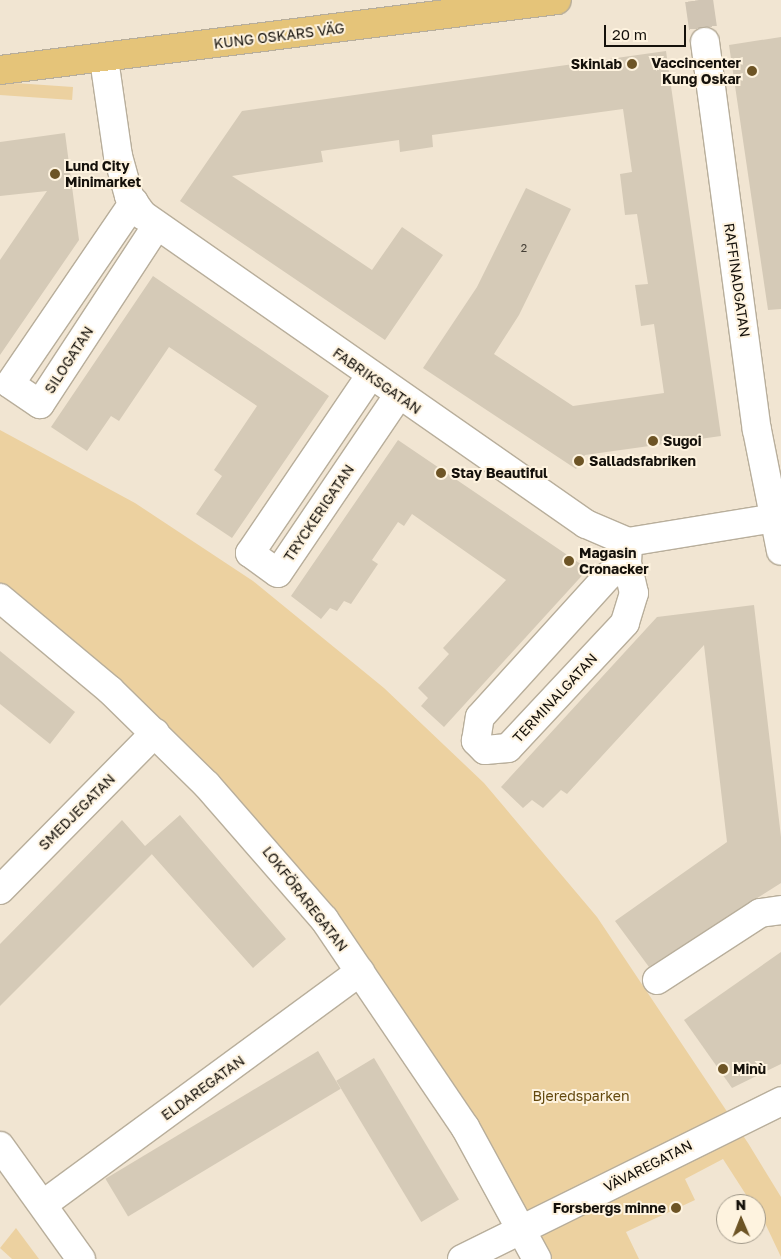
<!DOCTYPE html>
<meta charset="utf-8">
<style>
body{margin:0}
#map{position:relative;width:781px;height:1259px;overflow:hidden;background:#f1e5d2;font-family:"Golos Text",sans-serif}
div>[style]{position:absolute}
.green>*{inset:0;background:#ecd1a0;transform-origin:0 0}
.building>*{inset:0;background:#d5cab7;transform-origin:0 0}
.minor-tunnel>*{height:28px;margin-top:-14px;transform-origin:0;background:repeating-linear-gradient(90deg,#d0c5b4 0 28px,transparent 0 42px)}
.roads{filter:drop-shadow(1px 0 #b8ae9b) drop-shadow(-1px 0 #b8ae9b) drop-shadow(0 1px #b8ae9b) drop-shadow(0 -1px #b8ae9b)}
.minor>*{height:28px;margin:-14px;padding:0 14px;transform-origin:14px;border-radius:14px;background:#fff}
.major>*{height:28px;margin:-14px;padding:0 14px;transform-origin:14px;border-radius:14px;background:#e5c479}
.dots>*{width:14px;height:14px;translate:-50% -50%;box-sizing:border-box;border:2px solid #fef3df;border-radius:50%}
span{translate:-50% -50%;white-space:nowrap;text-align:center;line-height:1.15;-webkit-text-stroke:4px #fef3df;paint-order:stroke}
.number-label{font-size:11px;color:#453f36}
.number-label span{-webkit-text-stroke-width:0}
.street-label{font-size:14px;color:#15110b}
.poi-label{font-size:14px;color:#15110b;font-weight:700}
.right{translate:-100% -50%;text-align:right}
.left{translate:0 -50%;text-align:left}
.park-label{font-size:14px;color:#62470c}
.north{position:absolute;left:716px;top:1194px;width:50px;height:50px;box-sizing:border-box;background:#fef3df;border:1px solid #a1998a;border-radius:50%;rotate:359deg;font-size:14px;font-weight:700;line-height:20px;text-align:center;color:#15110b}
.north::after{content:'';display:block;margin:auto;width:18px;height:22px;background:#6d5425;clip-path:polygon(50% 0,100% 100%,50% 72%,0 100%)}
.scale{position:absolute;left:604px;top:25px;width:82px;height:22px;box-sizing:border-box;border:2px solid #15110b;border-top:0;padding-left:6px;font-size:15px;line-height:18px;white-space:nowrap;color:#15110b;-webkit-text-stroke:4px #fef3df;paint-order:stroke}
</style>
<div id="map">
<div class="green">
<i style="left:73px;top:87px;width:13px;height:73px;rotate:94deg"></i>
<i style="clip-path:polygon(0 430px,135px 503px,253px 581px,384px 688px,484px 783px,597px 917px,748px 1143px,781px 1197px,781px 1257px,756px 1204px,752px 1204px,723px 1159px,685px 1179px,695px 1200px,626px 1232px,639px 1259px,537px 1259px,324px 919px,0 598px)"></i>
<i style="clip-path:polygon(16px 1228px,39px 1259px,12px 1259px,0 1248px)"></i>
</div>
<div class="building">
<i style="clip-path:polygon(781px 37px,781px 309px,768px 310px,729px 45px)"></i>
<i style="clip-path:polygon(666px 51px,721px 436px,585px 455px,576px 469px,423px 368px,477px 287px,526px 188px,571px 209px,519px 315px,494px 354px,573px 406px,664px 393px,654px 324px,641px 326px,635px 285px,648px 284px,637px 214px,625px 215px,620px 174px,632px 172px,623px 109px,432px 135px,433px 147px,400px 152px,399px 140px,321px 151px,323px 162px,232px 176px,372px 270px,402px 227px,443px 255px,385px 340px,180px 201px,242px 111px)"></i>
<i style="clip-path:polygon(65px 133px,79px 240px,0 355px,0 260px,47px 191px,0 196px,0 142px)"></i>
<i style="clip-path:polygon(153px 276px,329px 396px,232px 538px,196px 514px,222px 476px,214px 470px,257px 406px,169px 347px,119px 421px,111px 416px,87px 451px,51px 427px)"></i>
<i style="clip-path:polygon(398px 440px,588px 569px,444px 727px,421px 706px,428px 698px,418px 688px,449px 654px,443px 648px,506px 580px,412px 514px,404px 526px,398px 522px,372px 560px,378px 564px,351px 604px,344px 601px,337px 611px,330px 608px,321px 619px,291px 596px)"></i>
<i style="clip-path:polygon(754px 605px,781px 837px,781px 883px,649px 967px,615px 921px,727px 842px,704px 645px,567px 794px,561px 790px,543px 808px,532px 800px,523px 808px,501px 787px,657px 617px)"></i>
<i style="clip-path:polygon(0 651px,75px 712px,50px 744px,0 704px)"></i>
<i style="clip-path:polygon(180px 815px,286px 939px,253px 968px,149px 851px,152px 854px,0 1006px,0 944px,122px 820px,145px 846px)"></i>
<i style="clip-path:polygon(781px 952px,781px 1064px,732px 1088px,684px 1020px)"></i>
<i style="left:318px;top:1051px;width:44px;height:248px;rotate:59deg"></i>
<i style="left:374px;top:1058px;width:165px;height:44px;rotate:59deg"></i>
</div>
<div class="minor-tunnel">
<i style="left:699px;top:0;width:42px;rotate:81.9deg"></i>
</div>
<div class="roads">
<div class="minor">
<i style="left:705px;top:42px;width:391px;rotate:82.4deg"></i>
<i style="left:757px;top:430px;width:123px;rotate:78.8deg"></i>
<i style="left:104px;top:59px;width:98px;rotate:81.8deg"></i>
<i style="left:118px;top:156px;width:41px;rotate:74.6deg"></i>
<i style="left:129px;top:196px;width:24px;rotate:54deg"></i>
<i style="left:143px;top:215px;width:540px;rotate:34.9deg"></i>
<i style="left:586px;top:524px;width:46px;rotate:23.2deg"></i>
<i style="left:628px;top:542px;width:155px;rotate:-9.3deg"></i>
<i style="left:134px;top:202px;width:220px;rotate:124.3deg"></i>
<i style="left:10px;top:384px;width:36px;rotate:34deg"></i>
<i style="left:40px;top:404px;width:212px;rotate:-56.8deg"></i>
<i style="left:370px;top:376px;width:214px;rotate:124.1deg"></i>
<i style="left:250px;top:553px;width:34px;rotate:36deg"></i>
<i style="left:278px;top:573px;width:214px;rotate:-55.9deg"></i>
<i style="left:627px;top:563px;width:31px;rotate:77deg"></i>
<i style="left:634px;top:593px;width:31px;rotate:107deg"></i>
<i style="left:625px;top:623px;width:171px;rotate:133.1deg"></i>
<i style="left:508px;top:748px;width:23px;rotate:175deg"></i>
<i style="left:485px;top:750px;width:13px;rotate:-135deg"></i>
<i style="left:476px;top:741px;width:24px;rotate:-81deg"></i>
<i style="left:480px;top:717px;width:190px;rotate:-47.8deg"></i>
<i style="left:608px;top:576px;width:23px;rotate:-34deg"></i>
<i style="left:627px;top:563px;width:21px;rotate:-87deg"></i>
<i style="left:0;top:598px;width:143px;rotate:39.9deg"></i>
<i style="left:110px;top:690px;width:136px;rotate:44.4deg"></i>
<i style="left:207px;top:785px;width:178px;rotate:48.9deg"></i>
<i style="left:324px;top:919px;width:251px;rotate:55.9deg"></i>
<i style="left:465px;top:1127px;width:150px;rotate:61.4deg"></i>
<i style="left:0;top:890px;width:221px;rotate:-45.4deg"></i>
<i style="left:657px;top:980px;width:123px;rotate:-33deg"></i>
<i style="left:760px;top:913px;width:21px;rotate:-8deg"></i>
<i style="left:0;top:1146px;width:139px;rotate:54.4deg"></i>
<i style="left:45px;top:1203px;width:391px;rotate:-36.3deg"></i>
<i style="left:462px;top:1259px;width:356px;rotate:-26.3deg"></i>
</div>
<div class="major">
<i style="left:0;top:70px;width:561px;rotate:-7.16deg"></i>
</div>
</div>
<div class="dots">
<i style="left:632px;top:64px;background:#6d5425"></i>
<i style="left:752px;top:71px;background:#6d5425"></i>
<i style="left:55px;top:174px;background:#6d5425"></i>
<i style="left:653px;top:441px;background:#6d5425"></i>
<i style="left:579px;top:461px;background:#6d5425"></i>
<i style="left:441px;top:473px;background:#6d5425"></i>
<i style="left:569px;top:561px;background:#6d5425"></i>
<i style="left:723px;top:1069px;background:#6d5425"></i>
<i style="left:676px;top:1208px;background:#6d5425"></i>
</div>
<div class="number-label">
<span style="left:524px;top:248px">2</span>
</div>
<div class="street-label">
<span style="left:279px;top:36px;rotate:-7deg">KUNG OSKARS VÄG</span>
<span style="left:737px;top:280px;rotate:82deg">RAFFINADGATAN</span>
<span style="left:69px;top:360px;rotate:-57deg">SILOGATAN</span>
<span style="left:377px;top:381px;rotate:35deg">FABRIKSGATAN</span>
<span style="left:319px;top:513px;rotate:-56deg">TRYCKERIGATAN</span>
<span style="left:555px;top:698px;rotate:-47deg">TERMINALGATAN</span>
<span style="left:77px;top:812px;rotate:-45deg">SMEDJEGATAN</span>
<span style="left:305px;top:899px;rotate:52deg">LOKFÖRAREGATAN</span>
<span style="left:203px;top:1088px;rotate:-36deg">ELDAREGATAN</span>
<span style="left:648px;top:1166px;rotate:-27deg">VÄVAREGATAN</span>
</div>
<div class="poi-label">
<span class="right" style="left:741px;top:71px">Vaccincenter<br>Kung Oskar</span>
<span class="right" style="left:622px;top:64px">Skinlab</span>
<span class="left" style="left:65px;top:174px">Lund City<br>Minimarket</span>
<span class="left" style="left:663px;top:441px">Sugoi</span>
<span class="left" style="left:589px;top:461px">Salladsfabriken</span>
<span class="left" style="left:451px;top:473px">Stay Beautiful</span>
<span class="left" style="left:579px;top:561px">Magasin<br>Cronacker</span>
<span class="left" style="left:733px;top:1069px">Minù</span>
<span class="right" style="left:666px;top:1208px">Forsbergs minne</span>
</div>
<div class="park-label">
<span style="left:581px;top:1096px">Bjeredsparken</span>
</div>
<div class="north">N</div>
<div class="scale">20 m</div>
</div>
